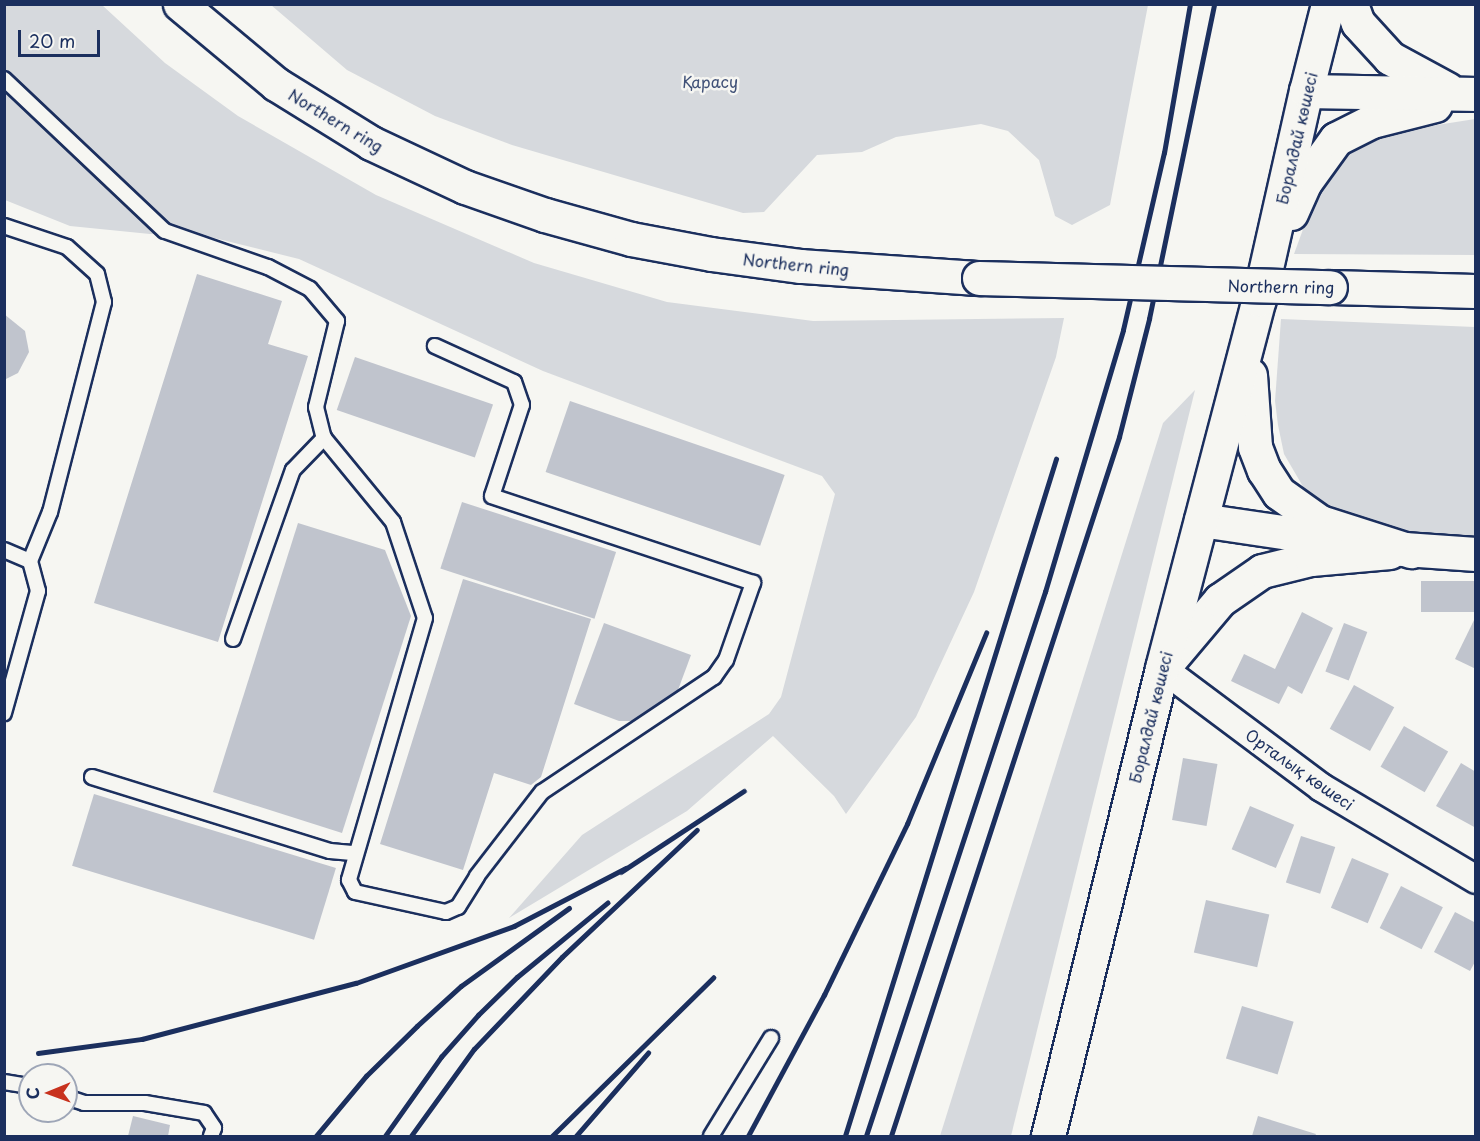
<!DOCTYPE html>
<meta charset="utf-8">
<style>
body{margin:0}
#map{position:relative;width:1480px;height:1141px;overflow:hidden;background:#f6f6f2;font-family:"Playpen Sans",sans-serif}
div>[style]{position:absolute}
.green>*{inset:0;background:#d6d9dd}
.building>*{inset:0;background:#c0c4cd;transform-origin:0 0}
.roads{filter:drop-shadow(2px 0 #1b2f5e) drop-shadow(-2px 0 #1b2f5e) drop-shadow(0 2px #1b2f5e) drop-shadow(0 -2px #1b2f5e)}
.lane>*{height:14px;margin:-7px;padding:0 7px;transform-origin:7px;border-radius:7px;background:#f6f6f2}
.street>*{height:27px;margin:-13.5px;padding:0 13.5px;transform-origin:13.5px;border-radius:13.5px;background:#f6f6f2}
.secondary>*{height:33px;margin:-16.5px;padding:0 16.5px;transform-origin:16.5px;border-radius:16.5px;background:#f6f6f2}
.primary>*{height:33px;margin:-16.5px;padding:0 16.5px;transform-origin:16.5px;border-radius:16.5px;background:#f6f6f2}
.rail>*{height:4.5px;margin:-2.25px;padding:0 2.25px;transform-origin:2.25px;border-radius:2.25px;background:#1b2f5e}
.bridges{filter:drop-shadow(2px 0 #1b2f5e) drop-shadow(-2px 0 #1b2f5e) drop-shadow(0 2px #1b2f5e) drop-shadow(0 -2px #1b2f5e)}
.primary-bridge>*{height:33px;margin:-16.5px;padding:0 16.5px;transform-origin:16.5px;border-radius:16.5px;background:#f6f6f2}
span{translate:-50% -50%;white-space:nowrap;text-align:center;line-height:1.15;-webkit-text-stroke:5px #f6f6f2;paint-order:stroke}
.park-label{font-size:16px;color:#405177}
.street-label{font-size:16px;color:#1b2f5e}
.frame{position:absolute;inset:0;border:6px solid #1b2f5e;pointer-events:none}
.north{position:absolute;left:18px;top:1063px;width:60px;height:60px;box-sizing:border-box;background:#f6f6f2;border:2px solid #9ea6b7;border-radius:50%;rotate:269deg;font-size:16px;font-weight:700;line-height:24px;text-align:center;color:#1b2f5e}
.north::after{content:'';display:block;margin:auto;width:21px;height:27px;background:#c8321e;clip-path:polygon(50% 0,100% 100%,50% 72%,0 100%)}
.scale{position:absolute;left:18px;top:30px;width:82px;height:27px;box-sizing:border-box;border:3px solid #1b2f5e;border-top:0;padding-left:8px;font-size:18px;line-height:21px;white-space:nowrap;color:#1b2f5e;-webkit-text-stroke:4px #f6f6f2;paint-order:stroke}
</style>
<div id="map">
<div class="green">
<i style="clip-path:polygon(4px 5px,102px 5px,165px 63px,238px 116px,376px 195px,534px 263px,667px 302px,813px 321px,1064px 318px,1056px 357px,974px 592px,916px 717px,846px 814px,834px 796px,773px 736px,687px 811px,509px 918px,582px 835px,769px 714px,781px 697px,835px 494px,822px 476px,543px 371px,299px 259px,194px 233px,150px 234px,70px 226px,5px 200px)"></i>
<i style="clip-path:polygon(271px 5px,1148px 5px,1110px 205px,1072px 225px,1055px 216px,1039px 160px,1008px 131px,981px 124px,896px 137px,862px 152px,817px 155px,764px 212px,743px 213px,512px 145px,435px 116px,347px 70px)"></i>
<i style="clip-path:polygon(1475px 119px,1475px 255px,1294px 254px,1317px 191px,1344px 154px,1399px 131px)"></i>
<i style="clip-path:polygon(1281px 319px,1475px 327px,1475px 536px,1385px 531px,1322px 506px,1305px 490px,1284px 454px,1278px 425px,1275px 401px)"></i>
<i style="clip-path:polygon(1195px 390px,1011px 1136px,940px 1136px,1163px 423px)"></i>
</div>
<div class="building">
<i style="clip-path:polygon(197px 274px,282px 301px,268px 344px,308px 356px,218px 642px,94px 603px)"></i>
<i style="clip-path:polygon(4px 314px,25px 331px,29px 352px,18px 373px,4px 380px)"></i>
<i style="left:355px;top:357px;width:146px;height:56px;rotate:19deg"></i>
<i style="left:570px;top:401px;width:227px;height:75px;rotate:19deg"></i>
<i style="left:462px;top:502px;width:162px;height:70px;rotate:18deg"></i>
<i style="clip-path:polygon(298px 523px,385px 550px,411px 616px,342px 833px,213px 792px)"></i>
<i style="clip-path:polygon(463px 579px,591px 619px,541px 777px,531px 785px,494px 773px,463px 870px,380px 844px)"></i>
<i style="left:1476px;top:581px;width:31px;height:55px;rotate:90deg"></i>
<i style="clip-path:polygon(1302px 612px,1333px 628px,1302px 694px,1288px 686px,1279px 704px,1231px 681px,1244px 654px,1275px 669px)"></i>
<i style="clip-path:polygon(1476px 616px,1476px 669px,1455px 659px)"></i>
<i style="clip-path:polygon(604px 623px,691px 655px,678px 690px,635px 721px,619px 721px,574px 704px)"></i>
<i style="left:1344px;top:623px;width:25px;height:52px;rotate:21deg"></i>
<i style="left:1354px;top:685px;width:46px;height:50px;rotate:29deg"></i>
<i style="left:1404px;top:726px;width:51px;height:47px;rotate:30deg"></i>
<i style="left:1183px;top:758px;width:35px;height:63px;rotate:10deg"></i>
<i style="clip-path:polygon(1461px 763px,1476px 772px,1476px 828px,1436px 806px)"></i>
<i style="left:94px;top:794px;width:253px;height:75px;rotate:17deg"></i>
<i style="left:1250px;top:806px;width:48px;height:47px;rotate:23deg"></i>
<i style="left:1301px;top:836px;width:36px;height:49px;rotate:18deg"></i>
<i style="left:1352px;top:858px;width:40px;height:54px;rotate:23deg"></i>
<i style="left:1401px;top:886px;width:47px;height:47px;rotate:27deg"></i>
<i style="left:1206px;top:900px;width:65px;height:54px;rotate:13deg"></i>
<i style="clip-path:polygon(1455px 912px,1476px 923px,1476px 960px,1470px 971px,1434px 952px)"></i>
<i style="left:1242px;top:1006px;width:54px;height:55px;rotate:17deg"></i>
<i style="clip-path:polygon(133px 1116px,170px 1125px,168px 1136px,128px 1136px)"></i>
<i style="clip-path:polygon(1258px 1116px,1316px 1134px,1315px 1136px,1252px 1136px)"></i>
</div>
<div class="roads">
<div class="lane">
<i style="left:4px;top:79px;width:221px;rotate:43.4deg"></i>
<i style="left:165px;top:231px;width:109px;rotate:19.3deg"></i>
<i style="left:268px;top:267px;width:47px;rotate:27.6deg"></i>
<i style="left:310px;top:289px;width:42px;rotate:49.8deg"></i>
<i style="left:337px;top:321px;width:89px;rotate:103.7deg"></i>
<i style="left:316px;top:407px;width:32px;rotate:76deg"></i>
<i style="left:324px;top:438px;width:109px;rotate:50.6deg"></i>
<i style="left:393px;top:522px;width:101px;rotate:71.6deg"></i>
<i style="left:425px;top:618px;width:273px;rotate:106.2deg"></i>
<i style="left:349px;top:880px;width:13px;rotate:63deg"></i>
<i style="left:355px;top:892px;width:93px;rotate:12.4deg"></i>
<i style="left:446px;top:912px;width:13px;rotate:-23deg"></i>
<i style="left:458px;top:907px;width:36px;rotate:-58deg"></i>
<i style="left:477px;top:876px;width:106px;rotate:-52.3deg"></i>
<i style="left:542px;top:792px;width:207px;rotate:-33.8deg"></i>
<i style="left:714px;top:677px;width:21px;rotate:-55deg"></i>
<i style="left:726px;top:660px;width:82px;rotate:-70.7deg"></i>
<i style="left:753px;top:583px;width:275px;rotate:-161.6deg"></i>
<i style="left:492px;top:496px;width:96px;rotate:-71.8deg"></i>
<i style="left:522px;top:405px;width:24px;rotate:-109deg"></i>
<i style="left:514px;top:382px;width:87px;rotate:-155.5deg"></i>
<i style="left:4px;top:226px;width:66px;rotate:18.4deg"></i>
<i style="left:67px;top:247px;width:40px;rotate:42deg"></i>
<i style="left:97px;top:274px;width:29px;rotate:76deg"></i>
<i style="left:104px;top:302px;width:217px;rotate:104.4deg"></i>
<i style="left:50px;top:512px;width:53px;rotate:112.2deg"></i>
<i style="left:4px;top:550px;width:28px;rotate:23deg"></i>
<i style="left:30px;top:561px;width:31px;rotate:75deg"></i>
<i style="left:38px;top:591px;width:127px;rotate:105.6deg"></i>
<i style="left:233px;top:639px;width:179px;rotate:-70.5deg"></i>
<i style="left:293px;top:470px;width:45px;rotate:-45.9deg"></i>
<i style="left:92px;top:777px;width:249px;rotate:17.3deg"></i>
<i style="left:330px;top:851px;width:25px;rotate:5deg"></i>
<i style="left:4px;top:1082px;width:26px;rotate:9deg"></i>
<i style="left:66px;top:1097px;width:19px;rotate:18deg"></i>
<i style="left:84px;top:1103px;width:61px"></i>
<i style="left:145px;top:1103px;width:60px;rotate:9.6deg"></i>
<i style="left:204px;top:1113px;width:18px;rotate:56deg"></i>
<i style="left:214px;top:1128px;width:9px;rotate:111deg"></i>
<i style="left:711px;top:1136px;width:115px;rotate:-58.5deg"></i>
</div>
<div class="street">
<i style="left:1162px;top:668px;width:199px;rotate:36.8deg"></i>
<i style="left:1321px;top:787px;width:180px;rotate:30.7deg"></i>
</div>
<div class="secondary">
<i style="left:1306px;top:91px;width:90px;rotate:-75.8deg"></i>
</div>
<div class="primary">
<i style="left:180px;top:4px;width:125px;rotate:39.8deg"></i>
<i style="left:276px;top:84px;width:112px;rotate:31.8deg"></i>
<i style="left:371px;top:143px;width:104px;rotate:25.1deg"></i>
<i style="left:465px;top:187px;width:85px;rotate:19.3deg"></i>
<i style="left:545px;top:215px;width:89px;rotate:15.6deg"></i>
<i style="left:631px;top:239px;width:81px;rotate:10.6deg"></i>
<i style="left:711px;top:254px;width:91px;rotate:7.6deg"></i>
<i style="left:801px;top:266px;width:178px;rotate:3.9deg"></i>
<i style="left:1351px;top:4px;width:20px;rotate:70deg"></i>
<i style="left:1358px;top:23px;width:47px;rotate:47.6deg"></i>
<i style="left:1390px;top:58px;width:65px;rotate:28.5deg"></i>
<i style="left:1291px;top:213px;width:34px;rotate:-66deg"></i>
<i style="left:1305px;top:182px;width:53px;rotate:-54.2deg"></i>
<i style="left:1336px;top:139px;width:40px;rotate:-26.6deg"></i>
<i style="left:1372px;top:121px;width:65px;rotate:-14.3deg"></i>
<i style="left:1330px;top:287px;width:146px;rotate:1.6deg"></i>
<i style="left:1250px;top:375px;width:72px;rotate:86deg"></i>
<i style="left:1255px;top:447px;width:25px;rotate:69deg"></i>
<i style="left:1264px;top:470px;width:27px;rotate:57deg"></i>
<i style="left:1279px;top:493px;width:50px;rotate:35.3deg"></i>
<i style="left:1320px;top:522px;width:96px;rotate:17.7deg"></i>
<i style="left:1201px;top:520px;width:136px;rotate:8.4deg"></i>
<i style="left:1390px;top:548px;width:86px;rotate:4deg"></i>
<i style="left:1171px;top:658px;width:76px;rotate:-49.8deg"></i>
<i style="left:1220px;top:600px;width:51px;rotate:-34.6deg"></i>
<i style="left:1262px;top:571px;width:50px;rotate:-13.8deg"></i>
<i style="left:1311px;top:559px;width:79px;rotate:-5.1deg"></i>
<i style="left:1048px;top:1136px;width:482px;rotate:-76.3deg"></i>
<i style="left:1162px;top:668px;width:382px;rotate:-75.3deg"></i>
<i style="left:1259px;top:299px;width:213px;rotate:-77.3deg"></i>
<i style="left:1306px;top:91px;width:170px;rotate:1deg"></i>
</div>
</div>
<div class="rail">
<i style="left:621px;top:872px;width:147px;rotate:-33.4deg"></i>
<i style="left:38px;top:1053px;width:105px;rotate:-7.7deg"></i>
<i style="left:142px;top:1039px;width:221px;rotate:-14.7deg"></i>
<i style="left:356px;top:983px;width:168px;rotate:-19.8deg"></i>
<i style="left:514px;top:926px;width:126px;rotate:-27.4deg"></i>
<i style="left:316px;top:1136px;width:78px;rotate:-50.2deg"></i>
<i style="left:366px;top:1076px;width:71px;rotate:-44.4deg"></i>
<i style="left:417px;top:1026px;width:59px;rotate:-42.3deg"></i>
<i style="left:461px;top:986px;width:133px;rotate:-35.8deg"></i>
<i style="left:385px;top:1136px;width:97px;rotate:-54.7deg"></i>
<i style="left:441px;top:1057px;width:56px;rotate:-48.6deg"></i>
<i style="left:478px;top:1015px;width:54px;rotate:-44.3deg"></i>
<i style="left:517px;top:977px;width:117px;rotate:-39.4deg"></i>
<i style="left:411px;top:1136px;width:107px;rotate:-54.1deg"></i>
<i style="left:474px;top:1049px;width:127px;rotate:-46.3deg"></i>
<i style="left:562px;top:957px;width:185px;rotate:-43.3deg"></i>
<i style="left:552px;top:1136px;width:226px;rotate:-44.5deg"></i>
<i style="left:576px;top:1136px;width:110px;rotate:-49.1deg"></i>
<i style="left:748px;top:1136px;width:160px;rotate:-61.7deg"></i>
<i style="left:824px;top:995px;width:190px;rotate:-64.1deg"></i>
<i style="left:907px;top:824px;width:207px;rotate:-67.5deg"></i>
<i style="left:845px;top:1136px;width:709px;rotate:-72.69deg"></i>
<i style="left:866px;top:1136px;width:573px;rotate:-71.79deg"></i>
<i style="left:1045px;top:592px;width:273px;rotate:-73.4deg"></i>
<i style="left:1123px;top:330px;width:182px;rotate:-77deg"></i>
<i style="left:1164px;top:153px;width:151px;rotate:-80.1deg"></i>
<i style="left:891px;top:1136px;width:735px;rotate:-71.93deg"></i>
<i style="left:1119px;top:437px;width:122px;rotate:-75.7deg"></i>
<i style="left:1149px;top:319px;width:322px;rotate:-78.3deg"></i>
</div>
<div class="bridges">
<div class="primary-bridge">
<i style="left:979px;top:278px;width:351px;rotate:1.5deg"></i>
</div>
</div>
<div class="park-label">
<span style="left:710px;top:81px">Қарасу</span>
</div>
<div class="street-label">
<span style="left:336px;top:120px;rotate:31deg">Northern ring</span>
<span style="left:1296px;top:138px;rotate:-77deg">Боралдай көшесі</span>
<span style="left:796px;top:264px;rotate:6deg">Northern ring</span>
<span style="left:1281px;top:286px;rotate:1deg">Northern ring</span>
<span style="left:1150px;top:717px;rotate:-76deg">Боралдай көшесі</span>
<span style="left:1300px;top:769px;rotate:35deg">Орталық көшесі</span>
</div>
<div class="frame"></div>
<div class="north">С</div>
<div class="scale">20 m</div>
</div>
